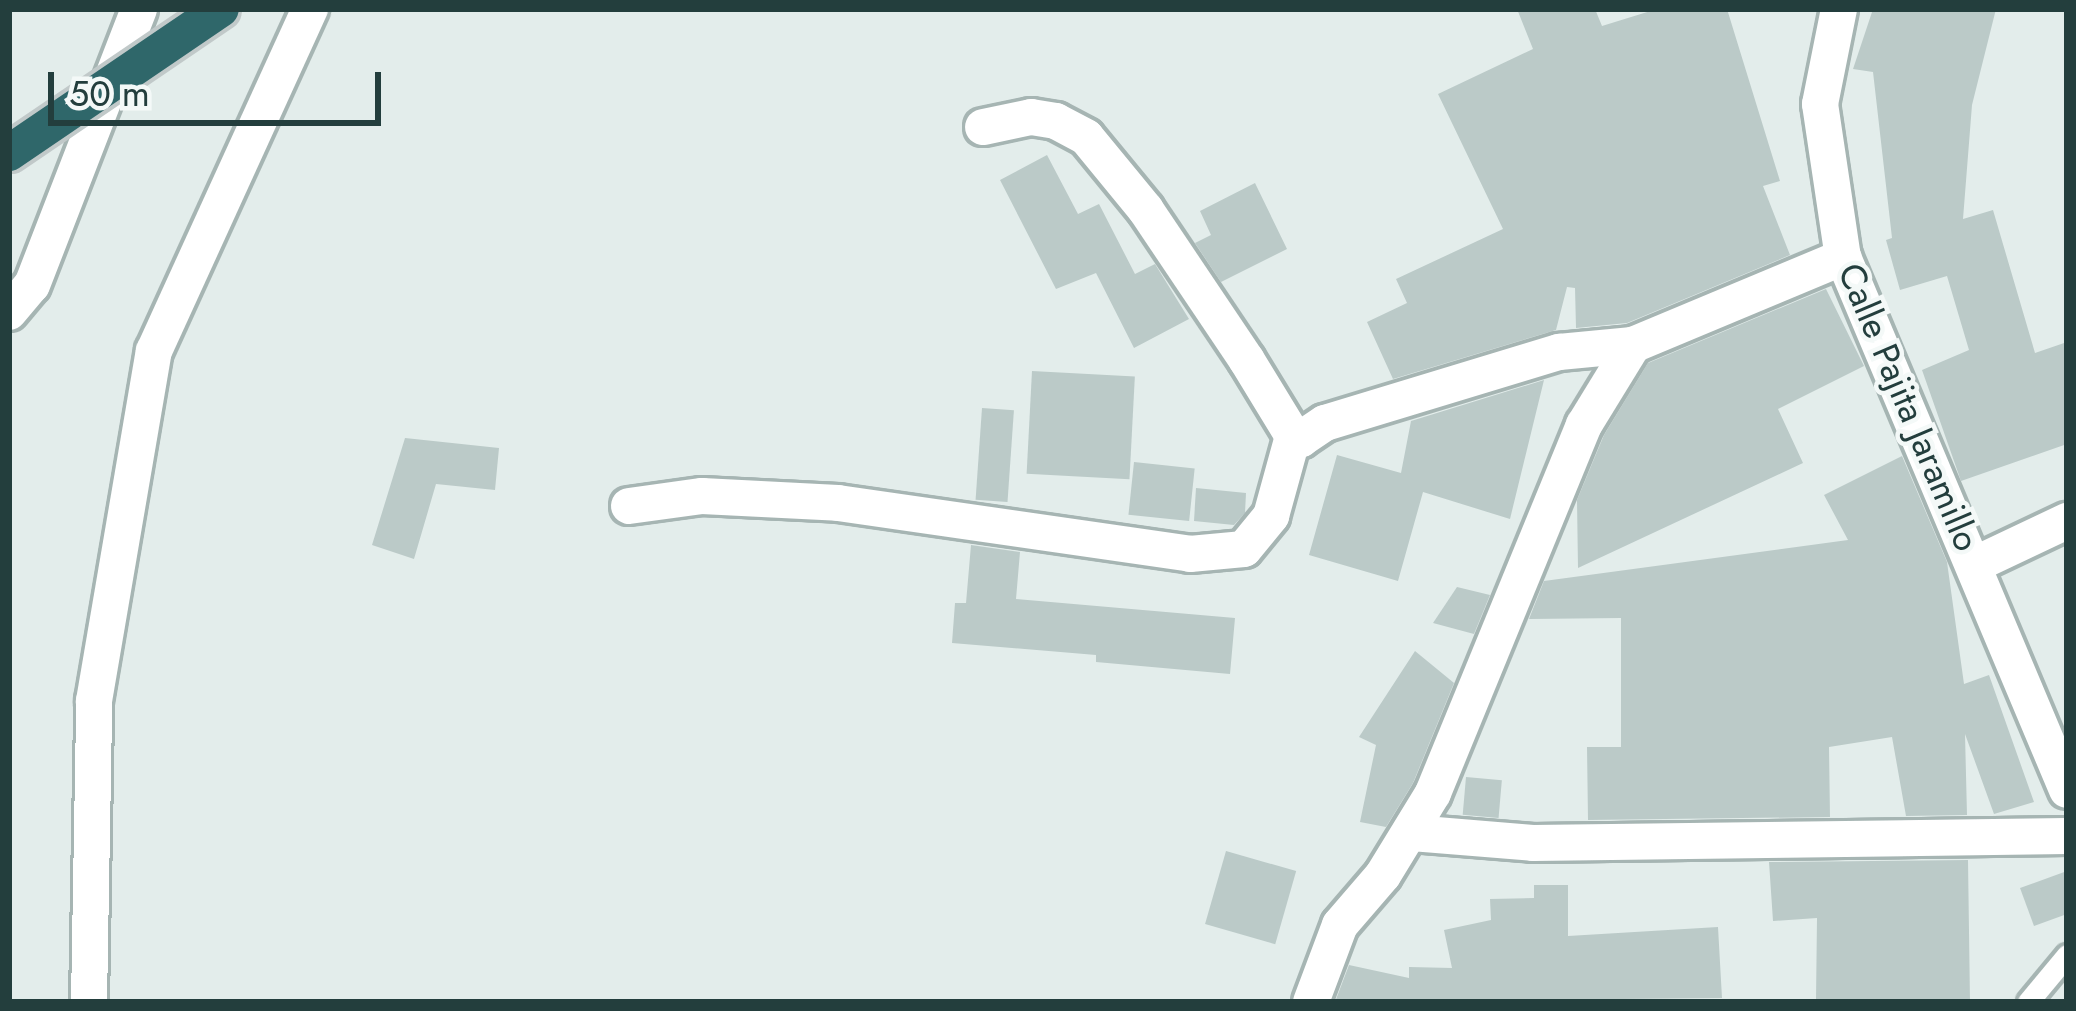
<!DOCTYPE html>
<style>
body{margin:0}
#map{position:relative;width:2076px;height:1011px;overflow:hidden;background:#e3edeb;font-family:Jost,sans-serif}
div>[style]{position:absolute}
.building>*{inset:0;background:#bbcac8;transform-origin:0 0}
.roads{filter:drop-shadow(3px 0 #a6b5b3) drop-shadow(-3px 0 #a6b5b3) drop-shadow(0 3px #a6b5b3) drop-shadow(0 -3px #a6b5b3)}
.service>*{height:21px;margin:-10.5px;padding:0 10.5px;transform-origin:10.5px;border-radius:10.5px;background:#fff}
.minor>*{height:36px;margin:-18px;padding:0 18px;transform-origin:18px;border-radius:18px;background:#fff}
.bridges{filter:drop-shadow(3px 0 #c1c9c9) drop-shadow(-3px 0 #c1c9c9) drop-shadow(0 3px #c1c9c9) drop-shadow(0 -3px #c1c9c9)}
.motorway-bridge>*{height:36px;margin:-18px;padding:0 18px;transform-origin:18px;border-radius:18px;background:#2f676a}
span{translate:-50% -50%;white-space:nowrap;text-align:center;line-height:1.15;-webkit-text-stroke:9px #f4f9f8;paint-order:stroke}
.street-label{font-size:36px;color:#233e3d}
.frame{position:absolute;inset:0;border:12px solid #233e3d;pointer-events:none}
.scale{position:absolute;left:48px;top:72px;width:333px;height:54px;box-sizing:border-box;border:6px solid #233e3d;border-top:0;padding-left:15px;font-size:36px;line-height:42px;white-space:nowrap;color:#233e3d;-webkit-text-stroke:9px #f4f9f8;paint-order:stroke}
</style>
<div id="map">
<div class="building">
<i style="clip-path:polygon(1517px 9px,1595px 9px,1602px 26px,1657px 9px,1727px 9px,1780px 181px,1763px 186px,1790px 255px,1627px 323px,1576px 328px,1575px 288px,1567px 287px,1556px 330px,1393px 379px,1367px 322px,1407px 303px,1396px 279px,1503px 229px,1438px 94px,1533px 49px)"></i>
<i style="clip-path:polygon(1873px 9px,1996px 9px,1972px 105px,1963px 219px,1993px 210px,2035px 353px,2067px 342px,2067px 444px,1961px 481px,1922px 370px,1969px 350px,1947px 276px,1900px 290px,1886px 240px,1892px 238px,1873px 72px,1853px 69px)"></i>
<i style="clip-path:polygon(1047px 155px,1078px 214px,1099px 204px,1135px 274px,1155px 264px,1189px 319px,1134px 348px,1096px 273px,1056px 289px,1000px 180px)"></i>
<i style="clip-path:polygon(1255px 183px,1287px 249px,1221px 282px,1195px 243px,1211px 235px,1200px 211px)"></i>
<i style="clip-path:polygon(1826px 289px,1864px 366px,1778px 409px,1803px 463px,1578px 568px,1577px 500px,1604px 435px,1648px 363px)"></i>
<i style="left:1032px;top:371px;width:103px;height:103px;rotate:3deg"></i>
<i style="clip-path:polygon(1544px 380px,1510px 519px,1423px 492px,1398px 581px,1309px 555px,1337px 455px,1401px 473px,1411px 421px)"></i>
<i style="left:982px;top:408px;width:32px;height:92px;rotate:4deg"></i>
<i style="clip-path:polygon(405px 438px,499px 448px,495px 490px,436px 484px,414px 559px,372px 545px)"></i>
<i style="clip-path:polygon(1902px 456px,1947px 562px,1964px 684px,1989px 675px,2034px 802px,1994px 814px,1965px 734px,1967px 815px,1906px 816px,1892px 737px,1829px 747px,1830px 817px,1588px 820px,1587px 747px,1621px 747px,1621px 618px,1529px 619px,1544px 581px,1848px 540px,1824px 495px)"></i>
<i style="left:1134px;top:462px;width:61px;height:53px;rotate:6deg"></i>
<i style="clip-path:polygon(1196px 488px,1246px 493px,1245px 513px,1234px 525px,1194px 521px)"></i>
<i style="clip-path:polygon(971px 545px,1020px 552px,1016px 599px,1235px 618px,1230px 674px,1096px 662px,1096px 655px,952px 643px,955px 603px,966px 603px)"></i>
<i style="clip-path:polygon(1457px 587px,1490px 595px,1474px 634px,1433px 623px)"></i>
<i style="clip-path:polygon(1415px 651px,1454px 683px,1413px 783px,1386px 827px,1360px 822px,1376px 745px,1359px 737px)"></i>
<i style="left:1466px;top:777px;width:36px;height:38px;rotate:5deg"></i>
<i style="left:1226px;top:851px;width:73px;height:76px;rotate:16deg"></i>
<i style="clip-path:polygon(1968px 860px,1970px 1002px,1816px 999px,1817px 918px,1773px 921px,1769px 862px)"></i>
<i style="clip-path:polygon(2067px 871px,2067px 914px,2034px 926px,2020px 888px)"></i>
<i style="clip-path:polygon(1534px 885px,1568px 885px,1568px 936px,1718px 927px,1722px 998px,1335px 1002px,1349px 965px,1409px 978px,1409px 967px,1452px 968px,1444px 930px,1491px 920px,1490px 899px,1534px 898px)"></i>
</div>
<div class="roads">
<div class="service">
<i style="left:2028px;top:1002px;width:61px;rotate:-50.3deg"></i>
</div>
<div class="minor">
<i style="left:1839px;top:9px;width:97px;rotate:101.3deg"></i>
<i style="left:1820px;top:104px;width:155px;rotate:81.5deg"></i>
<i style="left:1843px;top:257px;width:578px;rotate:67.2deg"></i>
<i style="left:9px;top:312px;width:35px;rotate:-50deg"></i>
<i style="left:32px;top:285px;width:296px;rotate:-68.8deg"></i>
<i style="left:1293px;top:436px;width:9px;rotate:21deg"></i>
<i style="left:1301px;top:439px;width:29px;rotate:-34deg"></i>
<i style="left:1325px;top:423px;width:245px;rotate:-16.9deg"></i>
<i style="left:1559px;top:352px;width:74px;rotate:-5.4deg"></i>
<i style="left:1633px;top:345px;width:228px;rotate:-22.7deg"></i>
<i style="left:629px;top:506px;width:74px;rotate:-7.8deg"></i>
<i style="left:702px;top:496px;width:136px;rotate:2.9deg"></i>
<i style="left:838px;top:503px;width:356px;rotate:8.2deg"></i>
<i style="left:1190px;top:554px;width:54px;rotate:-5.3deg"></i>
<i style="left:1244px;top:549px;width:43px;rotate:-50.7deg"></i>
<i style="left:1271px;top:516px;width:83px;rotate:-74.6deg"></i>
<i style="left:1293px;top:436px;width:90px;rotate:-121.4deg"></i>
<i style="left:1246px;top:359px;width:179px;rotate:-123.9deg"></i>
<i style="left:1146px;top:210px;width:94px;rotate:-129.4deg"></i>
<i style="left:1086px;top:137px;width:34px;rotate:-152deg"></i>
<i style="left:1056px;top:121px;width:25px;rotate:-171deg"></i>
<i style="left:1031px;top:117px;width:49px;rotate:168.2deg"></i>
<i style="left:1976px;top:564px;width:101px;rotate:-25.3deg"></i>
<i style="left:1412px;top:833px;width:121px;rotate:4.7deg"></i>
<i style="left:1533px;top:843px;width:534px;rotate:-0.75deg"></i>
<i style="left:89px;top:1002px;width:301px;rotate:-89deg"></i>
<i style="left:94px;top:701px;width:355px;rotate:-80.3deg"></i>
<i style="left:154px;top:351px;width:376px;rotate:-65.5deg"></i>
<i style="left:1311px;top:1002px;width:82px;rotate:-69.4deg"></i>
<i style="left:1340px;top:925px;width:66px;rotate:-49.3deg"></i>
<i style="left:1383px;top:875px;width:96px;rotate:-58.6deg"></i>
<i style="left:1433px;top:793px;width:398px;rotate:-67.7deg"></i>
<i style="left:1584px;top:425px;width:94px;rotate:-58.5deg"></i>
</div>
</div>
<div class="bridges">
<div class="motorway-bridge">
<i style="left:9px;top:153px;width:256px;rotate:-34.2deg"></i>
</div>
</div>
<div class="street-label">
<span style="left:1909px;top:407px;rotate:67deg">Calle Pajita Jaramillo</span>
</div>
<div class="frame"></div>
<div class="scale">50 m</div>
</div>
